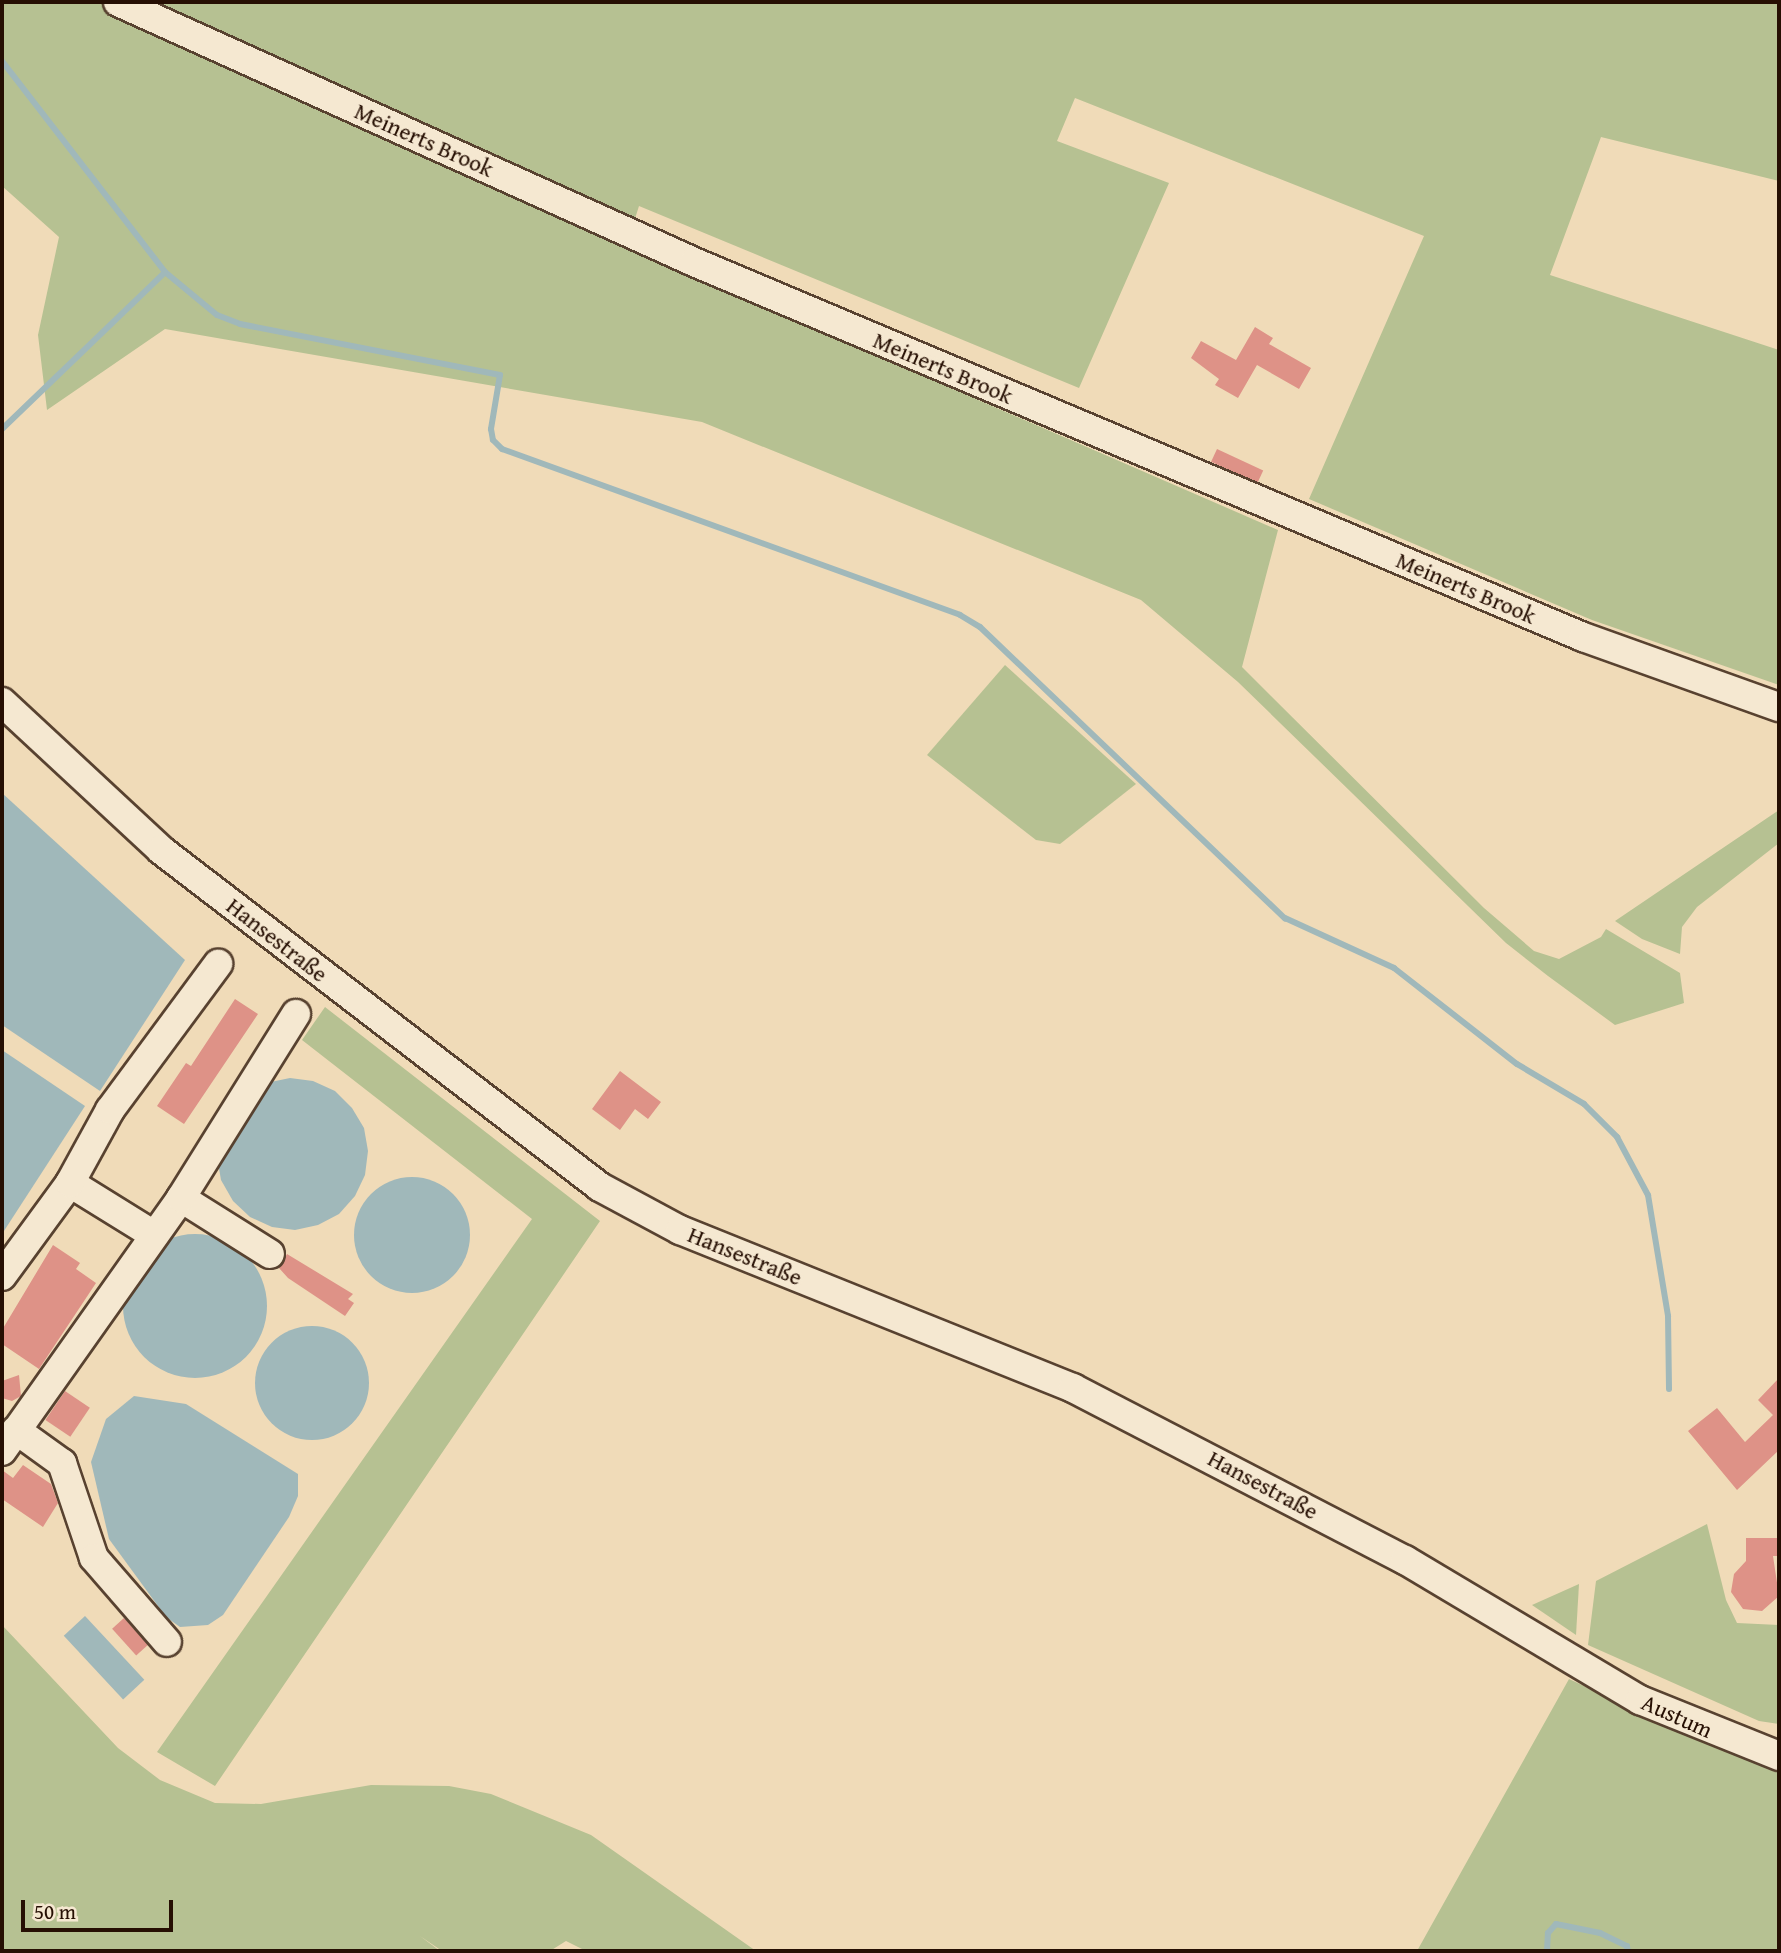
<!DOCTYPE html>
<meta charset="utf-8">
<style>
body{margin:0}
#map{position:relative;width:1781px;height:1953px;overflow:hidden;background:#f0dbb8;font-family:"Gentium Book Plus",serif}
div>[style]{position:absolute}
.green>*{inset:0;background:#b6c192}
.water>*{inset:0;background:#a0b8ba;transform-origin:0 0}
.round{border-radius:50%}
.stream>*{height:6px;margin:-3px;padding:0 3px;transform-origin:3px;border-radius:3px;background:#a0b8ba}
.building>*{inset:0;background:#de9287;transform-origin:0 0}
.roads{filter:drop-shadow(2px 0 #584230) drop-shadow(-2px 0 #584230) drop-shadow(0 2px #584230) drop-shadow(0 -2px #584230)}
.minor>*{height:28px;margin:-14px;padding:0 14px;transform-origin:14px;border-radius:14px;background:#f5e8d1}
span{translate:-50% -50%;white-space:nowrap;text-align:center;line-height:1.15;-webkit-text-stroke:6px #f5e8d1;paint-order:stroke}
.street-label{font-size:23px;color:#260f03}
.frame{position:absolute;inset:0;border:4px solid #260f03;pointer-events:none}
.scale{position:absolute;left:21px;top:1900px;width:152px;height:32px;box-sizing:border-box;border:4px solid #260f03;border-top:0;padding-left:9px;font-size:21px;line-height:24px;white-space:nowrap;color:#260f03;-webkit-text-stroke:5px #f5e8d1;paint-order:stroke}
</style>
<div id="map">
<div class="green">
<i style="clip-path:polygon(2px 2px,1779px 2px,1779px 181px,1601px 137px,1550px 275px,1779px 350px,1779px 685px,1592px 620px,1309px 499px,1424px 236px,1075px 98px,1057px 141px,1169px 183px,1079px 388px,639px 206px,626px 247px,1278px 530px,1242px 667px,1484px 908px,1534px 951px,1559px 959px,1601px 937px,1606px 929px,1680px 973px,1684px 1003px,1615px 1025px,1548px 976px,1506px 943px,1238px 682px,1141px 600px,702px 422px,165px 329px,47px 410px,38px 335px,59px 237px,2px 186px)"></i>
<i style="clip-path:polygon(1005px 665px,1136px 784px,1060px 844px,1036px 840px,927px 755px)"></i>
<i style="clip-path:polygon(1779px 810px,1779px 843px,1697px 907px,1682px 927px,1680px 954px,1642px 939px,1615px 921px)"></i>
<i style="clip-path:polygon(325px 1007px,600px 1221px,215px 1786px,157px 1752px,532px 1219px,302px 1040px)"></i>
<i style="clip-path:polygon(1707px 1524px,1726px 1600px,1737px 1623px,1779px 1625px,1779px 1724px,1759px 1721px,1588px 1645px,1596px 1581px)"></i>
<i style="clip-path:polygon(1579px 1584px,1576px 1635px,1532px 1605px)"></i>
<i style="clip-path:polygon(2px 1625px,118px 1748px,160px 1780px,215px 1803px,261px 1804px,371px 1785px,449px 1786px,491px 1794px,591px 1835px,756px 1951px,586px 1951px,566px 1941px,550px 1951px,442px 1951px,420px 1936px,440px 1951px,2px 1951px)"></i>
<i style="clip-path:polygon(1569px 1679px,1692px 1736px,1779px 1767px,1779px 1951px,1417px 1951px)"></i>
</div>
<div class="water">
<i style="clip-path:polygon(2px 793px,185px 960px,100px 1091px,2px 1025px)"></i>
<i style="clip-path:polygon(2px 1050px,85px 1106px,2px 1234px)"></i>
<i style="clip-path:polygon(290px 1078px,313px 1081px,335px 1091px,352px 1108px,364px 1128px,368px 1151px,365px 1175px,355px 1196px,339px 1214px,318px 1225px,295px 1230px,272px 1227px,250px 1217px,233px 1201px,221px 1180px,217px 1157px,266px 1083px)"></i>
<i class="round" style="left:354px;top:1177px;width:116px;height:116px"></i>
<i class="round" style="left:123px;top:1234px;width:144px;height:144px"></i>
<i class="round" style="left:255px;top:1326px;width:114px;height:114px"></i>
<i style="clip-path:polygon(134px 1396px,186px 1404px,298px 1474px,298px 1496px,289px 1517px,223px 1615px,208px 1625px,180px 1627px,166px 1617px,109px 1539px,91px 1462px,106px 1419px)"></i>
<i style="left:85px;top:1616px;width:87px;height:29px;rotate:47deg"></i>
</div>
<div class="stream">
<i style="left:2px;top:61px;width:267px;rotate:52.3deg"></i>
<i style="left:165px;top:272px;width:67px;rotate:39.6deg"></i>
<i style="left:217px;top:315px;width:25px;rotate:21deg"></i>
<i style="left:240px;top:324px;width:265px;rotate:11.1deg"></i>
<i style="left:500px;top:375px;width:55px;rotate:99.5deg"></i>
<i style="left:491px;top:429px;width:11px;rotate:80deg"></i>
<i style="left:493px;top:440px;width:13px;rotate:45deg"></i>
<i style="left:502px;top:449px;width:487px;rotate:19.9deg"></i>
<i style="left:960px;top:615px;width:23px;rotate:31deg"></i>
<i style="left:980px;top:627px;width:422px;rotate:43.7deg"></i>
<i style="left:1285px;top:918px;width:120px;rotate:24.6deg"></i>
<i style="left:1394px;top:968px;width:156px;rotate:38deg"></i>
<i style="left:1517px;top:1064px;width:78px;rotate:30.8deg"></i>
<i style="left:1584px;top:1104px;width:47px;rotate:45deg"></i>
<i style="left:1617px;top:1137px;width:66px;rotate:61.9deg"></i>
<i style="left:1648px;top:1195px;width:123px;rotate:80.6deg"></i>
<i style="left:1668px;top:1316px;width:73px;rotate:89.2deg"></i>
<i style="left:2px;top:429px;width:226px;rotate:-43.9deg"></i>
<i style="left:1547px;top:1951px;width:18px;rotate:-87deg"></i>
<i style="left:1548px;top:1933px;width:12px;rotate:-48deg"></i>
<i style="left:1556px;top:1924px;width:45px;rotate:11.6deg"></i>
<i style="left:1600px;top:1933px;width:30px;rotate:26deg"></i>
<i style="left:1627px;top:1946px;width:5px;rotate:79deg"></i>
</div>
<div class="building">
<i style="clip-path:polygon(1255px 327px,1273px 338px,1269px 344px,1311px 368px,1299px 389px,1257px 365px,1238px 398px,1215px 385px,1219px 379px,1191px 358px,1201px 341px,1236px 360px)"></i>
<i style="left:1217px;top:449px;width:51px;height:14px;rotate:25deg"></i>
<i style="clip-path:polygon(235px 999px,258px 1014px,184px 1124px,157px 1106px,186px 1063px,191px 1066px)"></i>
<i style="clip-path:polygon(620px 1071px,661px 1102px,648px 1119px,635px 1109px,620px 1130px,592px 1109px)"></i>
<i style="clip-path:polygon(53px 1245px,80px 1263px,76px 1269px,96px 1283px,39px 1369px,2px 1344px,2px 1330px)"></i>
<i style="clip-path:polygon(287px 1254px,353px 1294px,348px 1299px,354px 1303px,345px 1316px,288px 1278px,279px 1268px)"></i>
<i style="clip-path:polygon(19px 1375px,21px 1396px,12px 1401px,2px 1398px,2px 1381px)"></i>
<i style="clip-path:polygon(1779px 1378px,1779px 1450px,1737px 1490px,1688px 1431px,1717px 1408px,1745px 1442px,1773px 1415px,1758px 1400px)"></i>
<i style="left:65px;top:1391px;width:30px;height:35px;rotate:34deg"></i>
<i style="clip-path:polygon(23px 1465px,51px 1484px,58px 1503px,43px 1527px,2px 1499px,2px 1470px,13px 1478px)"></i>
<i style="clip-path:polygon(1746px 1538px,1779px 1538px,1779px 1556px,1773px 1556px,1779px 1596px,1762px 1611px,1743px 1609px,1731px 1592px,1734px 1574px,1746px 1561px)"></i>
<i style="left:124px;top:1618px;width:36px;height:16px;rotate:48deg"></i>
</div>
<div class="roads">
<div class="minor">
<i style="left:118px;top:2px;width:632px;rotate:24.29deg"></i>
<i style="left:694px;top:262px;width:965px;rotate:22.87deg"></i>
<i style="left:1583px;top:637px;width:208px;rotate:19.7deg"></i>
<i style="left:2px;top:702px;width:217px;rotate:42.9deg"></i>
<i style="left:161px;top:850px;width:553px;rotate:37.51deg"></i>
<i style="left:600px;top:1187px;width:91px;rotate:28.3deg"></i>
<i style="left:680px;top:1230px;width:424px;rotate:21.9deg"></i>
<i style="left:1073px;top:1388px;width:374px;rotate:27.4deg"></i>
<i style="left:1405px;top:1560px;width:274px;rotate:30.8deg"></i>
<i style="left:1640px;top:1700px;width:150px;rotate:21.9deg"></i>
<i style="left:70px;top:1183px;width:99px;rotate:31.8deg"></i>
<i style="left:181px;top:1198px;width:105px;rotate:32.2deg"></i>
<i style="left:2px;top:1276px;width:115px;rotate:-53.8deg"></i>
<i style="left:70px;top:1183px;width:83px;rotate:-61.3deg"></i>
<i style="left:110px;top:1110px;width:182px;rotate:-53.5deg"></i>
<i style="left:16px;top:1430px;width:57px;rotate:35.7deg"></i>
<i style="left:62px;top:1463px;width:100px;rotate:71.4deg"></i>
<i style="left:94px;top:1558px;width:111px;rotate:49deg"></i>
<i style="left:2px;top:1451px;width:310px;rotate:-54.7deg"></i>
<i style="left:181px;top:1198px;width:217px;rotate:-58deg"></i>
</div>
</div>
<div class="street-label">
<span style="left:424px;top:140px;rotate:24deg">Meinerts Brook</span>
<span style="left:943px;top:368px;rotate:23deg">Meinerts Brook</span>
<span style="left:1466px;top:588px;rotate:23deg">Meinerts Brook</span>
<span style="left:277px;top:940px;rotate:38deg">Hansestraße</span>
<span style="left:745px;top:1256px;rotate:22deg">Hansestraße</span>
<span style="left:1263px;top:1485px;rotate:28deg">Hansestraße</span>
<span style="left:1677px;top:1716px;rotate:24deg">Austum</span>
</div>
<div class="frame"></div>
<div class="scale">50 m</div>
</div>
